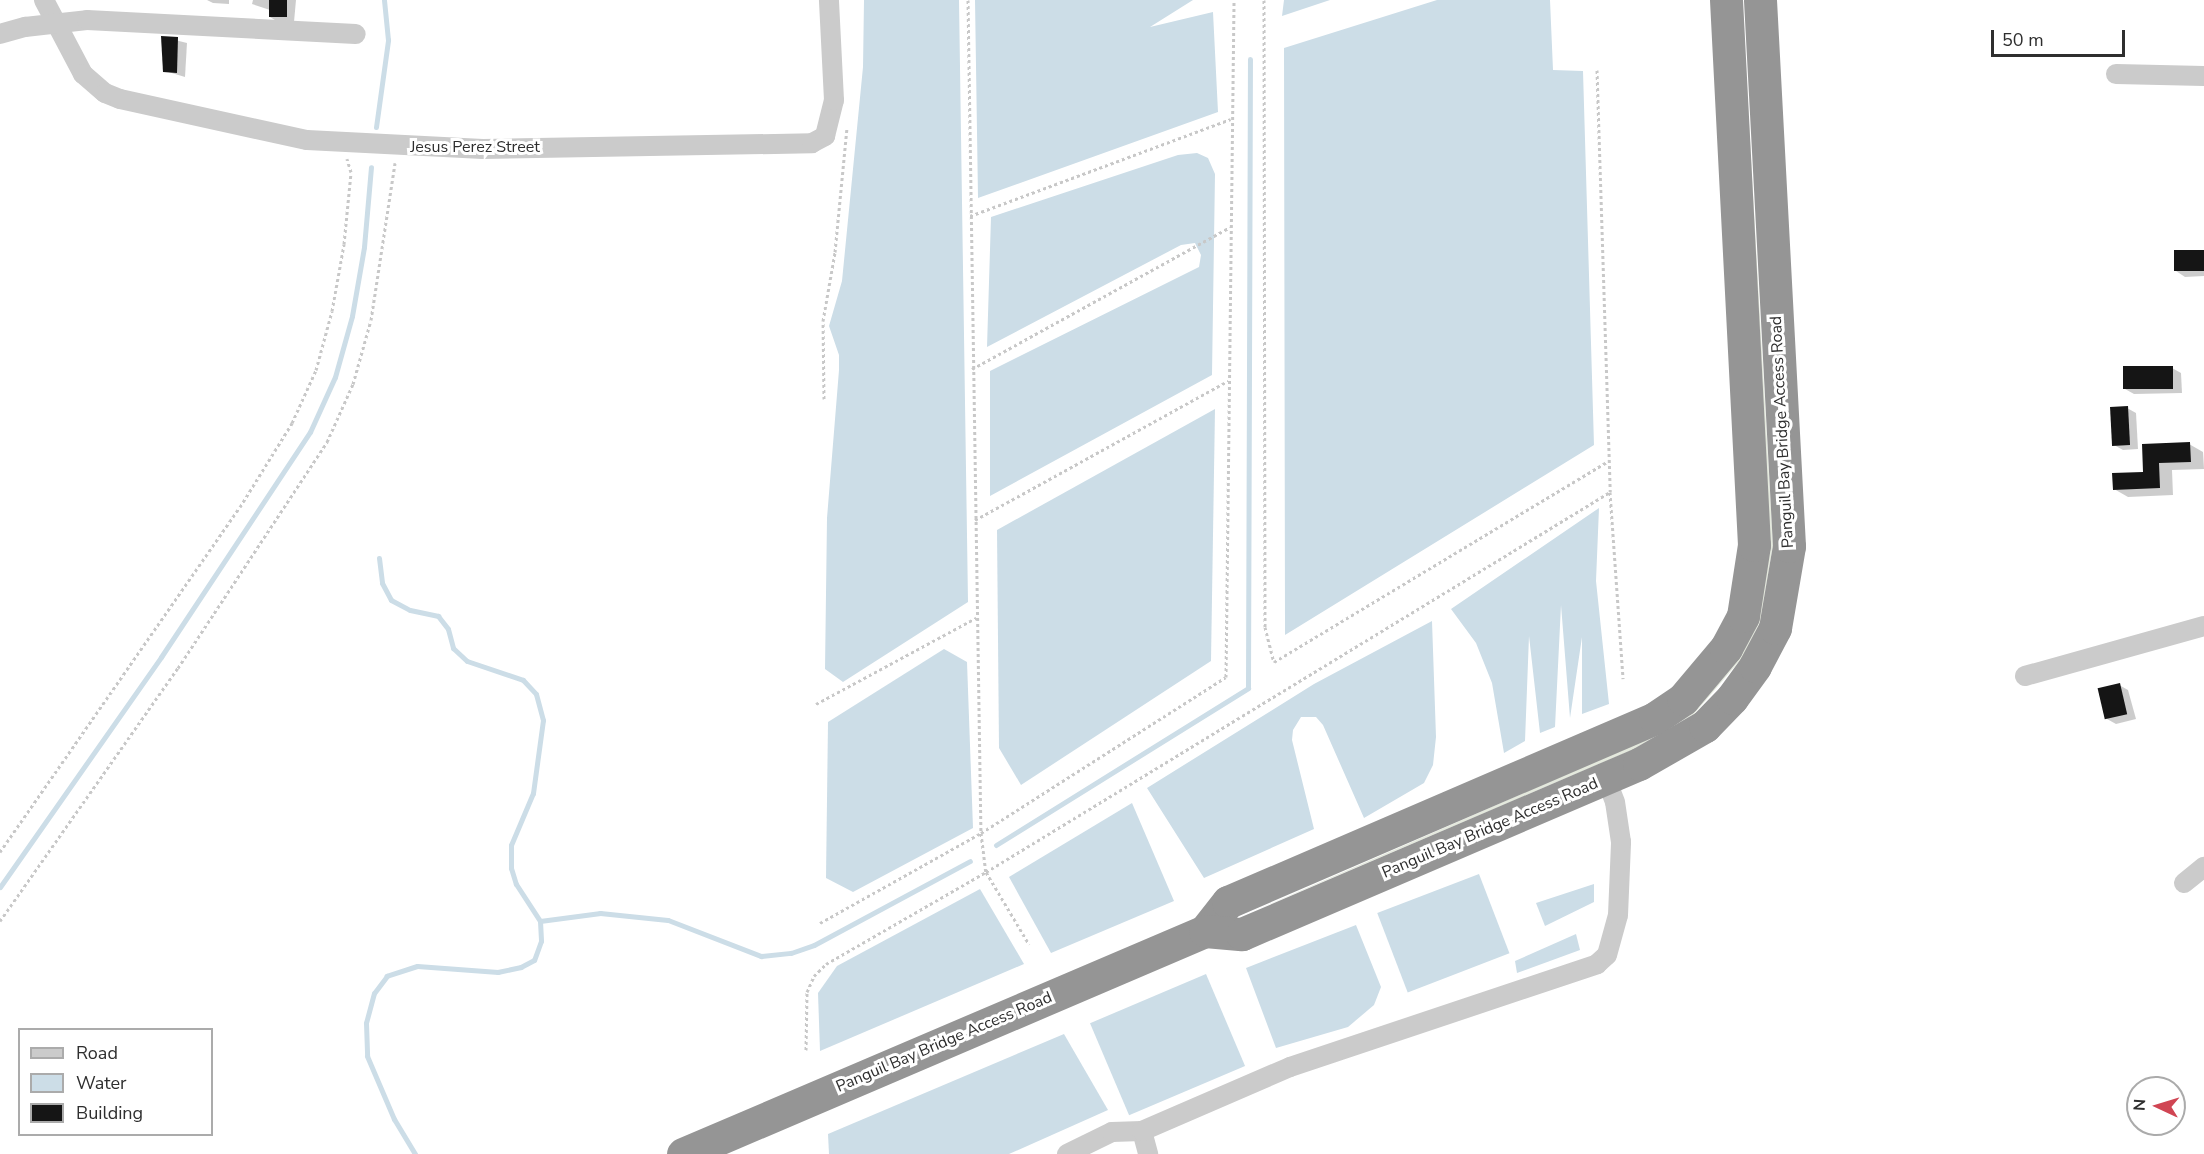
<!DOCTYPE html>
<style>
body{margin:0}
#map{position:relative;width:2204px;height:1154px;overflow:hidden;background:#fff;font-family:"Nunito Sans",sans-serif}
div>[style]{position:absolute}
.green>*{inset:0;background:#e4e9dd}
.water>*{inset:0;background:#ccdde7;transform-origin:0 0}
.shadow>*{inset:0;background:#0003}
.stream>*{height:5px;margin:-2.5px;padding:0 2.5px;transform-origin:2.5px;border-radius:2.5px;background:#ccdde7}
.building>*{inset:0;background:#151515;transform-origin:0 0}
.path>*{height:3px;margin-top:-1.5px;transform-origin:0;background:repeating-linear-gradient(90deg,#c8c8c8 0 3px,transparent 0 6px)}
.street>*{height:20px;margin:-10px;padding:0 10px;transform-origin:10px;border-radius:10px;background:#cbcbcb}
.highway>*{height:33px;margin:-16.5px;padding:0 16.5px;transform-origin:16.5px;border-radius:16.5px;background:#959595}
span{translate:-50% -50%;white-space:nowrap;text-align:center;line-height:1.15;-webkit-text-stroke:6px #fff;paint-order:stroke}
.street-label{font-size:16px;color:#2e2e2e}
.legend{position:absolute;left:18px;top:1028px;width:195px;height:108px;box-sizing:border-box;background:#fff;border:2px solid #ababab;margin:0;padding:8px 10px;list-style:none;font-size:18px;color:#2e2e2e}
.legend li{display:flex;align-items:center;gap:12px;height:30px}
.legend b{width:30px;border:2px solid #ababab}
.north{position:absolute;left:2126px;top:1076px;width:60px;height:60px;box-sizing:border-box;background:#fff;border:2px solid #ababab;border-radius:50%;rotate:274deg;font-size:16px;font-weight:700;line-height:24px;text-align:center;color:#2e2e2e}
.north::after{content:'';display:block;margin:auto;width:21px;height:27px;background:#d04553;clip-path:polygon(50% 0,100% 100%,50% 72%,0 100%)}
.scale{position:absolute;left:1991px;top:30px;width:134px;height:27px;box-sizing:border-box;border:3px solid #2e2e2e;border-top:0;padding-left:8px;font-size:18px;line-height:21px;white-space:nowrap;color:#2e2e2e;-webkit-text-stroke:4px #fff;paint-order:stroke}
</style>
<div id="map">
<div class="green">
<i style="clip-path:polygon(1742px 0,1773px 545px,1760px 622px,1742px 658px,1694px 714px,1632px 750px,1254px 911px,1663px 732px,1693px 712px,1740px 656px,1758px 621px,1770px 545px)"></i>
</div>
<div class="water">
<i style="clip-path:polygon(864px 0,959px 0,968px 602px,843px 682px,825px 669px,827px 518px,839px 370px,839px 355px,829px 326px,842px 281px,863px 67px)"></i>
<i style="clip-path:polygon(975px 0,1193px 0,1150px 27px,1213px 12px,1218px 112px,978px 198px)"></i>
<i style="clip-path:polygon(1284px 0,1330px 0,1282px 16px)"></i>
<i style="clip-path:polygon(1437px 0,1550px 0,1553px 70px,1583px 71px,1594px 445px,1285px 635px,1284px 48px)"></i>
<i style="clip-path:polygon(1197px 153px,1208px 158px,1215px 174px,1212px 375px,990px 496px,990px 371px,1199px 267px,1201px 255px,1195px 243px,1181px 245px,987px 347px,991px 217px,1178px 155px)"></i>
<i style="clip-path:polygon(1215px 409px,1211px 661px,1021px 785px,999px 748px,997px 530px)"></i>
<i style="clip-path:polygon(1599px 508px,1596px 581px,1609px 704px,1582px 714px,1582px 637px,1570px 718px,1561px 605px,1555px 727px,1540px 733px,1529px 636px,1525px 741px,1504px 753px,1492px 683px,1476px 643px,1451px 609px)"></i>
<i style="clip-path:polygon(1432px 621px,1436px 737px,1433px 765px,1424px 783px,1364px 818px,1323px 725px,1316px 717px,1301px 717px,1293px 730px,1292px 740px,1314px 829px,1204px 878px,1147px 788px,1314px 684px)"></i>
<i style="clip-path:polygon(944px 649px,967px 662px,973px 828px,853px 892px,826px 878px,828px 722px)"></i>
<i style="clip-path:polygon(1132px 803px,1174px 901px,1051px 953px,1009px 877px)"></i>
<i style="left:1479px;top:874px;width:85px;height:109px;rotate:69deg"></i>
<i style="clip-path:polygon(1594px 884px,1594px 902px,1545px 926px,1536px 903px)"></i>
<i style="clip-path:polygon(980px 889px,1024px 964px,820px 1051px,818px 993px,837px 966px)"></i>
<i style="clip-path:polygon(1356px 925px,1381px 987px,1374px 1005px,1348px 1027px,1276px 1048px,1246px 968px)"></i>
<i style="clip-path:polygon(1576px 934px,1580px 950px,1517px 973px,1515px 961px)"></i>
<i style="left:1206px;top:974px;width:100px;height:126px;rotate:67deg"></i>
<i style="clip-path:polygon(1064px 1034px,1108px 1110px,1009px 1154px,829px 1154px,828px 1134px)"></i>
</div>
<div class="shadow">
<i style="clip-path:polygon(207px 0,229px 0,229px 4px,213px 3px)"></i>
<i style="clip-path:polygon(253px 0,296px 0,294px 22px,278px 22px,270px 17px,270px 10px,252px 4px)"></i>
<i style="clip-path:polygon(163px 37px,187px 43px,185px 77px,165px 71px)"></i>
<i style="clip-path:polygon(2204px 251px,2204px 276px,2185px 277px,2176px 271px)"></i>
<i style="clip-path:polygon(2172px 368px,2181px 373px,2182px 393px,2134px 394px,2125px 389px)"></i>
<i style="clip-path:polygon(2127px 408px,2136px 413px,2138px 449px,2123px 450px,2114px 445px)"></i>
<i style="clip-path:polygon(2189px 444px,2203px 452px,2204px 469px,2172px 470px,2173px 495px,2128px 497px,2114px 489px,2144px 474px,2143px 445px)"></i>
<i style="clip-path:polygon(2119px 685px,2128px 690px,2136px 719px,2116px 724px,2107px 719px)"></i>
</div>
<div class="stream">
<i style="left:376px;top:127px;width:88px;rotate:-82.1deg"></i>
<i style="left:388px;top:40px;width:40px;rotate:-95.7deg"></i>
<i style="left:379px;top:558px;width:25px;rotate:83deg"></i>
<i style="left:382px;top:583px;width:19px;rotate:62deg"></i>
<i style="left:391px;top:600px;width:21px;rotate:28deg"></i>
<i style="left:410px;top:610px;width:29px;rotate:12deg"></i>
<i style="left:438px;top:616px;width:16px;rotate:52deg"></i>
<i style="left:448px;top:629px;width:20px;rotate:75deg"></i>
<i style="left:453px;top:648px;width:19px;rotate:43deg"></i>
<i style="left:467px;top:661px;width:59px;rotate:18.7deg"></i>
<i style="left:523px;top:680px;width:19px;rotate:47deg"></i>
<i style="left:536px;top:694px;width:27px;rotate:75deg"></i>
<i style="left:543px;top:720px;width:74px;rotate:97.8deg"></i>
<i style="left:533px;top:793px;width:56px;rotate:112.9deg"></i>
<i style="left:511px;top:845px;width:23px;rotate:90deg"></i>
<i style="left:511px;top:868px;width:17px;rotate:73deg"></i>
<i style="left:516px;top:884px;width:44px;rotate:57deg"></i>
<i style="left:540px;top:921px;width:20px;rotate:87deg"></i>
<i style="left:541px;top:941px;width:20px;rotate:110deg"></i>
<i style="left:534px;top:960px;width:15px;rotate:152deg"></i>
<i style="left:521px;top:967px;width:24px;rotate:168deg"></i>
<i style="left:498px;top:972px;width:81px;rotate:-175.8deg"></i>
<i style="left:417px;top:966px;width:32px;rotate:162deg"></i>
<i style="left:387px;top:976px;width:21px;rotate:127deg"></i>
<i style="left:374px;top:993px;width:31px;rotate:105deg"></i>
<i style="left:366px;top:1023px;width:33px;rotate:88deg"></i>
<i style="left:367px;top:1056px;width:69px;rotate:66.8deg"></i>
<i style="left:394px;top:1119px;width:41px;rotate:59deg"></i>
<i style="left:996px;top:845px;width:297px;rotate:-31.9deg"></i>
<i style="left:1248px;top:688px;width:629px;rotate:-89.82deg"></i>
<i style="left:0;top:887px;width:281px;rotate:-55deg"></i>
<i style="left:161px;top:657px;width:270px;rotate:-56.5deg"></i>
<i style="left:310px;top:432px;width:60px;rotate:-65.6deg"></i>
<i style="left:335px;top:377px;width:63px;rotate:-74.4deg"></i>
<i style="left:352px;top:316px;width:70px;rotate:-80.1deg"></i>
<i style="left:364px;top:247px;width:80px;rotate:-85deg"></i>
<i style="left:540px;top:921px;width:61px;rotate:-7.6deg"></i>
<i style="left:600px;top:913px;width:68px;rotate:5.9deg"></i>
<i style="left:668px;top:920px;width:100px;rotate:21.2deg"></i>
<i style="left:761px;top:956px;width:30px;rotate:-6deg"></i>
<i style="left:791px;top:953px;width:24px;rotate:-19deg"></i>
<i style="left:814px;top:945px;width:177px;rotate:-28.3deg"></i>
</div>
<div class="building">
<i style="left:269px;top:0;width:18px;height:17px"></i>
<i style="clip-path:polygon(161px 36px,178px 37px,177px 73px,163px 72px)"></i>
<i style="left:2204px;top:250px;width:21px;height:30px;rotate:90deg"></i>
<i style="left:2173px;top:366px;width:23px;height:50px;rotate:90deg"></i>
<i style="left:2128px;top:406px;width:39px;height:18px;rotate:87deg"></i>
<i style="clip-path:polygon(2190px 442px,2191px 462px,2159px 463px,2160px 488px,2113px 490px,2112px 473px,2143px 472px,2142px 444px)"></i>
<i style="left:2120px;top:683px;width:32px;height:23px;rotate:77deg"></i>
</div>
<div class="path">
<i style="left:968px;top:0;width:833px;rotate:89.11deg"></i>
<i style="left:981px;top:833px;width:39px;rotate:83deg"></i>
<i style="left:986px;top:872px;width:84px;rotate:59.2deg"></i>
<i style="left:1264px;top:0;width:627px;rotate:89.91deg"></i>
<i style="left:1265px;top:627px;width:36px;rotate:76deg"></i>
<i style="left:1274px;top:662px;width:391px;rotate:-31deg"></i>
<i style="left:1597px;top:70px;width:422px;rotate:88.2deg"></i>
<i style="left:1610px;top:492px;width:187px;rotate:86deg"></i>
<i style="left:970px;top:216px;width:278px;rotate:-20.4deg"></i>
<i style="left:972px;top:369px;width:294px;rotate:-28.8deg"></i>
<i style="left:824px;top:399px;width:78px;rotate:-90.7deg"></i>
<i style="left:823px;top:321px;width:70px;rotate:-80.1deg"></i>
<i style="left:835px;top:252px;width:126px;rotate:-84.5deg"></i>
<i style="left:975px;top:520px;width:289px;rotate:-28.8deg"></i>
<i style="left:816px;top:704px;width:182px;rotate:-28.3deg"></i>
<i style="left:0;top:852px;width:420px;rotate:-55.2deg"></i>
<i style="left:240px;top:507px;width:99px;rotate:-58.2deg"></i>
<i style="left:292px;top:423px;width:58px;rotate:-65.6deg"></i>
<i style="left:316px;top:370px;width:61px;rotate:-74.8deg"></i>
<i style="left:332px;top:311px;width:68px;rotate:-79.8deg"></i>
<i style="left:344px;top:244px;width:72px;rotate:-84.4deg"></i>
<i style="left:351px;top:172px;width:14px;rotate:-107deg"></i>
<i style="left:0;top:921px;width:309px;rotate:-54.9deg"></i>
<i style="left:178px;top:668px;width:271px;rotate:-56.6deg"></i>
<i style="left:327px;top:442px;width:64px;rotate:-65.9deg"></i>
<i style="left:353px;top:384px;width:66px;rotate:-74.3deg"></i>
<i style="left:371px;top:320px;width:159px;rotate:-81.3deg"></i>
<i style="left:820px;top:923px;width:184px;rotate:-29.2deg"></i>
<i style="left:981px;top:833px;width:290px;rotate:-32.5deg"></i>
<i style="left:1226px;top:677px;width:677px;rotate:-89.32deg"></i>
<i style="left:806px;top:1050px;width:58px;rotate:-89deg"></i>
<i style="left:807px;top:992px;width:17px;rotate:-66deg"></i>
<i style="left:814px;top:976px;width:17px;rotate:-45deg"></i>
<i style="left:826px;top:964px;width:185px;rotate:-29.9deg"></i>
<i style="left:986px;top:872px;width:731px;rotate:-31.34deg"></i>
</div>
<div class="street">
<i style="left:44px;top:0;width:84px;rotate:62.2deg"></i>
<i style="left:83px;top:74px;width:29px;rotate:41deg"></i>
<i style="left:105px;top:93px;width:16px;rotate:22deg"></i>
<i style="left:120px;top:99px;width:191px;rotate:12.4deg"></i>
<i style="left:307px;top:140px;width:176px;rotate:2.9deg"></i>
<i style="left:483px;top:149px;width:329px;rotate:-1deg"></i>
<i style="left:812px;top:143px;width:15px;rotate:-28deg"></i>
<i style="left:825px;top:136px;width:37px;rotate:-76deg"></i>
<i style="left:834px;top:100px;width:100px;rotate:-92.9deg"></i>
<i style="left:0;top:34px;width:26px;rotate:-16deg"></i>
<i style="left:25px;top:27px;width:62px;rotate:-6.4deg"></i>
<i style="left:87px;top:20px;width:269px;rotate:3deg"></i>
<i style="left:2116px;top:74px;width:88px;rotate:1.3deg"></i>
<i style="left:2025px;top:676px;width:186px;rotate:-15.6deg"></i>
<i style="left:2184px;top:883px;width:26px;rotate:-39deg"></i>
<i style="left:1142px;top:1131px;width:24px;rotate:75deg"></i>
<i style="left:1067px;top:1154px;width:50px;rotate:-26.1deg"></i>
<i style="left:1112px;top:1132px;width:30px;rotate:-2deg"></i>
<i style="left:1142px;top:1131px;width:161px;rotate:-23.4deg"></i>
<i style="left:1290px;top:1067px;width:324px;rotate:-18.5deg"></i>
<i style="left:1597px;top:964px;width:13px;rotate:-42deg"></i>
<i style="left:1607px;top:955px;width:41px;rotate:-74.6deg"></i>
<i style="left:1618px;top:915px;width:73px;rotate:-87.6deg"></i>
<i style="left:1621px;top:842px;width:40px;rotate:-98.5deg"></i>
<i style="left:1615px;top:802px;width:25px;rotate:-111deg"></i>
</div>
<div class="highway">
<i style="left:1205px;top:931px;width:37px;rotate:-52deg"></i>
<i style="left:1228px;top:902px;width:465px;rotate:-23.3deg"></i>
<i style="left:1655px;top:718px;width:34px;rotate:-34deg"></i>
<i style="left:1683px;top:699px;width:67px;rotate:-49.9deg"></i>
<i style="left:1726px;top:648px;width:36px;rotate:-62deg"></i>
<i style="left:1743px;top:616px;width:72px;rotate:-81.2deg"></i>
<i style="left:1754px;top:545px;width:546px;rotate:-92.94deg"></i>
<i style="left:683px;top:1154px;width:568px;rotate:-23.13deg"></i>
<i style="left:1205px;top:931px;width:37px;rotate:5deg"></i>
<i style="left:1242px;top:934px;width:432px;rotate:-23.2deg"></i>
<i style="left:1639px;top:764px;width:76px;rotate:-29.9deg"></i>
<i style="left:1705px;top:726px;width:39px;rotate:-46deg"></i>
<i style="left:1732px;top:698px;width:39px;rotate:-54deg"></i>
<i style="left:1755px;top:666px;width:43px;rotate:-62.2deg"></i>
<i style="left:1775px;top:628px;width:83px;rotate:-80.3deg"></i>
<i style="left:1789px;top:546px;width:547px;rotate:-93.04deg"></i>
</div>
<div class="street-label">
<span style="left:475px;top:147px">Jesus Perez Street</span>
<span style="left:1782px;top:432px;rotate:-93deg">Panguil Bay Bridge Access Road</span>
<span style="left:1490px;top:828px;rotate:-23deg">Panguil Bay Bridge Access Road</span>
<span style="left:944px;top:1042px;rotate:-23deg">Panguil Bay Bridge Access Road</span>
</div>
<ul class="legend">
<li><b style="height:8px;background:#cbcbcb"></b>Road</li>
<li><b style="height:16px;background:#ccdde7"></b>Water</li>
<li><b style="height:16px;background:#151515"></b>Building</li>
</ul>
<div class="north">N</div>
<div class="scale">50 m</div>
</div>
